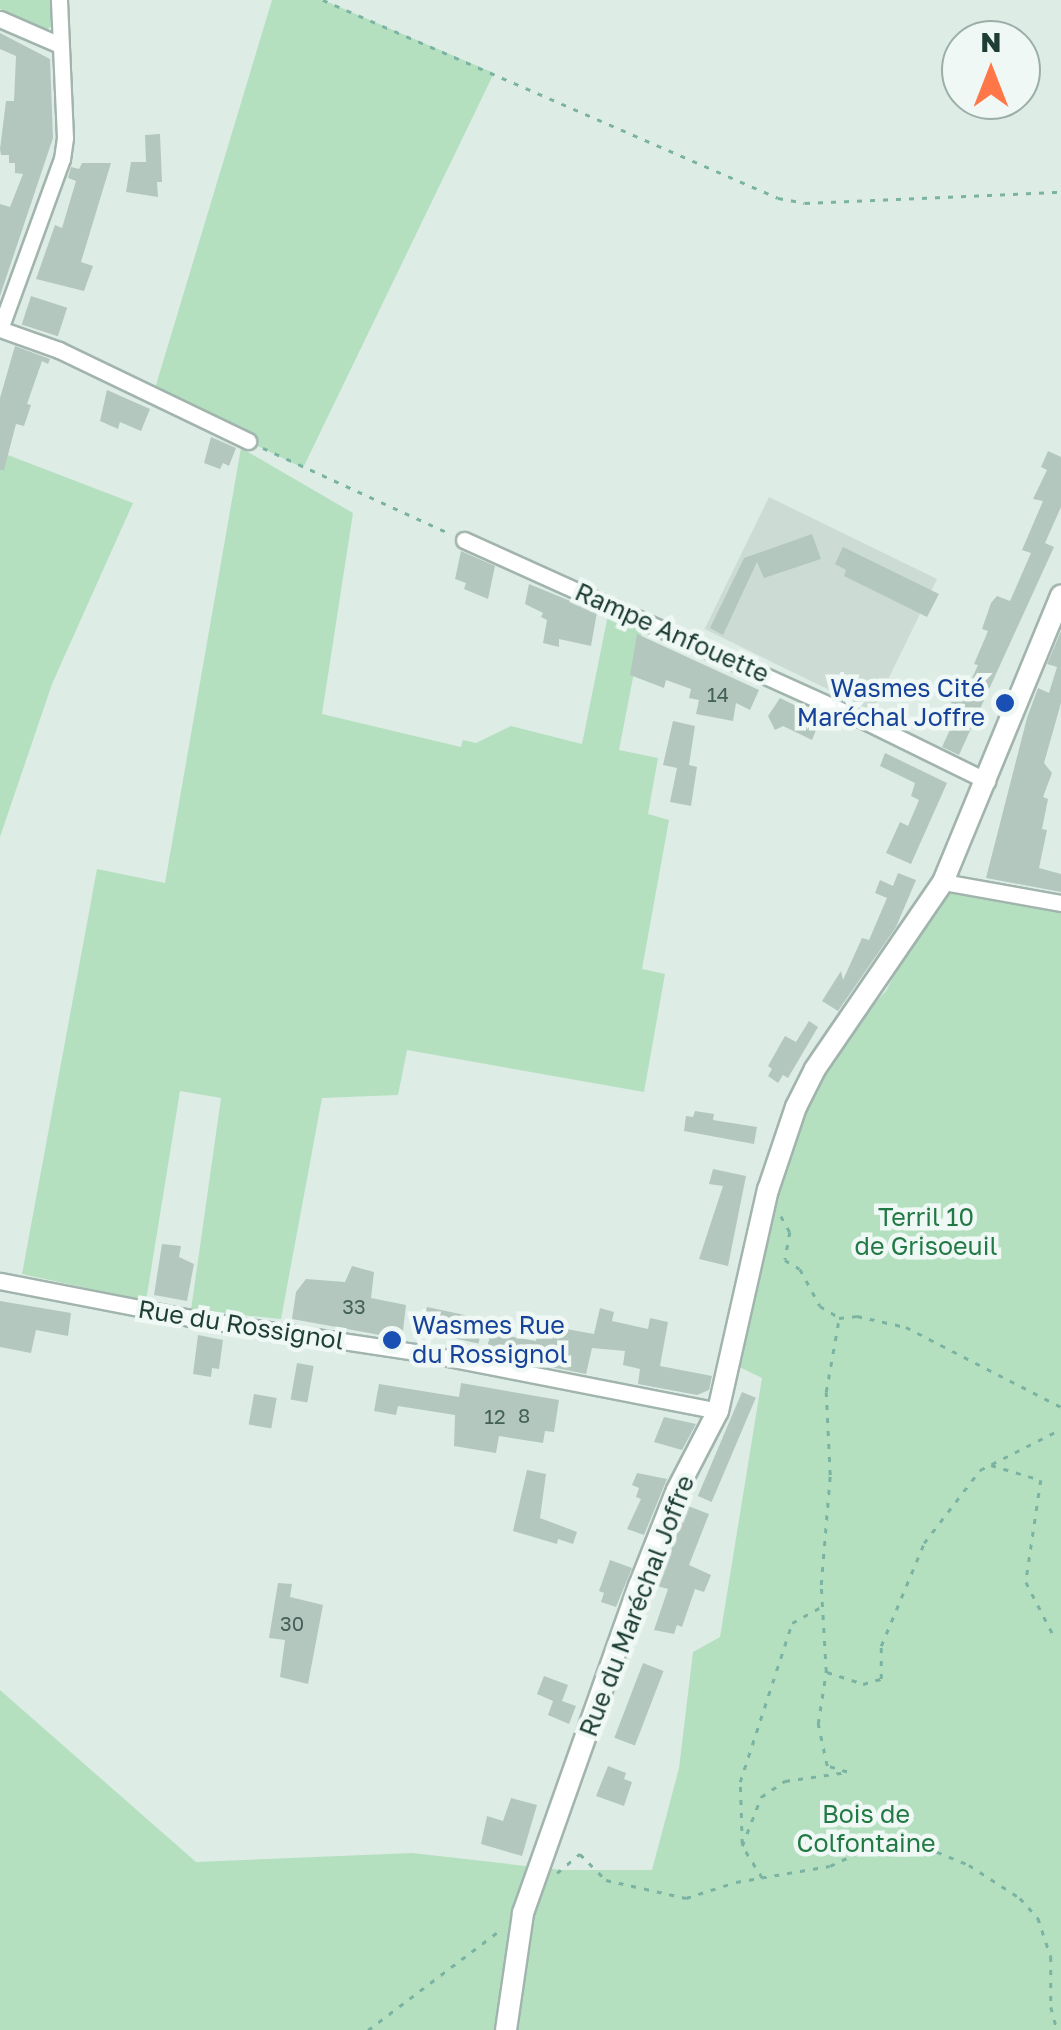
<!DOCTYPE html>
<meta charset="utf-8">
<style>
body{margin:0}
#map{position:relative;width:1061px;height:2030px;overflow:hidden;background:#deece6;font-family:"Golos Text",sans-serif}
div>[style]{position:absolute}
.built>*{inset:0;background:#ccdcd5;transform-origin:0 0}
.green>*{inset:0;background:#b4e0c0}
.building>*{inset:0;background:#b3c7bf;transform-origin:0 0}
.path>*{height:2.5px;margin-top:-1.25px;transform-origin:0;background:repeating-linear-gradient(90deg,#7bb3a2 0 5px,transparent 0 13px)}
.roads{filter:drop-shadow(2px 0 #a1b4ad) drop-shadow(-2px 0 #a1b4ad) drop-shadow(0 2px #a1b4ad) drop-shadow(0 -2px #a1b4ad)}
.minor>*{height:15px;margin:-7.5px;padding:0 7.5px;transform-origin:7.5px;border-radius:7.5px;background:#fff}
.tertiary>*{height:20px;margin:-10px;padding:0 10px;transform-origin:10px;border-radius:10px;background:#fff}
.dots>*{width:28px;height:28px;translate:-50% -50%;box-sizing:border-box;border:5px solid #eff8f4;border-radius:50%}
span{translate:-50% -50%;white-space:nowrap;text-align:center;line-height:1.15;-webkit-text-stroke:9px #eff8f4;paint-order:stroke}
.number-label{font-size:20px;color:#436058}
.number-label span{-webkit-text-stroke-width:0}
.street-label{font-size:25px;color:#1e3e35}
.transit-label{font-size:25px;color:#164399}
.right{translate:-100% -50%;text-align:right}
.left{translate:0 -50%;text-align:left}
.park-label{font-size:25px;color:#237945}
.north{position:absolute;left:941px;top:20px;width:100px;height:100px;box-sizing:border-box;background:#eff8f4;border:2px solid #9baea8;border-radius:50%;rotate:0deg;font-size:28px;font-weight:700;line-height:40px;text-align:center;color:#1e3e35}
.north::after{content:'';display:block;margin:auto;width:35px;height:45px;background:#ff7749;clip-path:polygon(50% 0,100% 100%,50% 72%,0 100%)}
</style>
<div id="map">
<div class="built">
<i style="left:769px;top:497px;width:187px;height:147px;rotate:26deg"></i>
</div>
<div class="green">
<i style="clip-path:polygon(0 0,53px 0,54px 24px,44px 32px,0 9px)"></i>
<i style="clip-path:polygon(272px 0,323px 0,494px 73px,303px 468px,153px 395px)"></i>
<i style="clip-path:polygon(241px 448px,353px 513px,322px 714px,461px 747px,463px 740px,476px 743px,511px 726px,582px 744px,610px 605px,644px 621px,619px 750px,658px 758px,648px 814px,669px 820px,642px 969px,665px 974px,644px 1092px,407px 1050px,398px 1095px,322px 1098px,281px 1319px,191px 1310px,221px 1098px,180px 1091px,146px 1301px,22px 1274px,97px 869px,165px 883px)"></i>
<i style="clip-path:polygon(0 452px,133px 503px,52px 684px,0 837px)"></i>
<i style="clip-path:polygon(943px 882px,1061px 903px,1061px 2030px,0 2030px,0 1690px,196px 1862px,412px 1853px,562px 1870px,652px 1870px,679px 1768px,693px 1652px,720px 1637px,762px 1378px,727px 1361px,756px 1246px,815px 1069px,886px 991px)"></i>
</div>
<div class="building">
<i style="clip-path:polygon(0 33px,50px 59px,53px 138px,0 296px,0 204px,10px 207px,23px 174px,15px 173px,15px 163px,9px 163px,9px 155px,1px 155px,0 149px,6px 101px,14px 101px,16px 56px,0 49px)"></i>
<i style="clip-path:polygon(160px 134px,162px 182px,157px 182px,158px 197px,126px 192px,131px 162px,146px 162px,145px 135px)"></i>
<i style="clip-path:polygon(82px 163px,111px 163px,81px 262px,93px 266px,84px 291px,36px 279px,55px 225px,62px 228px,76px 181px,68px 178px,71px 167px,79px 169px)"></i>
<i style="left:31px;top:296px;width:38px;height:30px;rotate:18deg"></i>
<i style="clip-path:polygon(15px 346px,50px 359px,48px 364px,42px 361px,27px 404px,31px 405px,24px 426px,16px 424px,4px 470px,0 470px,0 398px)"></i>
<i style="clip-path:polygon(107px 390px,150px 409px,141px 431px,120px 422px,118px 429px,100px 421px)"></i>
<i style="clip-path:polygon(211px 437px,236px 448px,229px 466px,223px 463px,220px 469px,204px 463px)"></i>
<i style="clip-path:polygon(1048px 451px,1061px 457px,1061px 507px,1045px 543px,1054px 547px,959px 755px,942px 747px,953px 723px,944px 719px,953px 698px,964px 696px,978px 665px,974px 664px,988px 631px,982px 629px,991px 603px,997px 596px,1010px 601px,1031px 553px,1022px 550px,1043px 501px,1033px 499px,1047px 470px,1041px 467px)"></i>
<i style="clip-path:polygon(812px 534px,821px 559px,764px 578px,757px 562px,723px 635px,710px 628px,744px 558px)"></i>
<i style="clip-path:polygon(843px 547px,939px 594px,927px 617px,844px 576px,846px 570px,835px 564px)"></i>
<i style="clip-path:polygon(461px 551px,495px 566px,488px 599px,464px 589px,466px 583px,455px 579px)"></i>
<i style="clip-path:polygon(529px 584px,597px 612px,591px 646px,559px 639px,559px 647px,543px 643px,547px 620px,541px 617px,543px 613px,525px 604px)"></i>
<i style="clip-path:polygon(1061px 631px,1061px 703px,1044px 763px,1052px 773px,1043px 797px,1048px 799px,1042px 829px,1047px 830px,1039px 868px,1061px 874px,1061px 892px,986px 878px,1027px 718px,1038px 688px,1049px 693px,1057px 667px,1047px 664px)"></i>
<i style="clip-path:polygon(637px 634px,759px 690px,750px 710px,736px 703px,733px 721px,696px 714px,699px 700px,689px 698px,691px 689px,666px 680px,664px 688px,630px 675px)"></i>
<i style="clip-path:polygon(780px 698px,821px 718px,812px 740px,783px 726px,775px 730px,768px 716px)"></i>
<i style="clip-path:polygon(673px 721px,695px 726px,689px 765px,697px 767px,691px 806px,670px 802px,677px 768px,663px 765px)"></i>
<i style="clip-path:polygon(885px 753px,947px 783px,911px 864px,886px 853px,900px 822px,908px 826px,919px 800px,911px 796px,915px 783px,880px 766px)"></i>
<i style="clip-path:polygon(898px 873px,916px 880px,896px 927px,838px 1011px,822px 1001px,841px 971px,843px 980px,862px 938px,869px 940px,887px 898px,875px 893px,880px 880px,893px 886px)"></i>
<i style="clip-path:polygon(809px 1021px,818px 1027px,788px 1078px,783px 1075px,778px 1083px,768px 1076px,772px 1069px,768px 1066px,785px 1036px,796px 1042px)"></i>
<i style="clip-path:polygon(695px 1111px,714px 1114px,713px 1120px,757px 1127px,754px 1144px,684px 1131px,686px 1116px,693px 1117px)"></i>
<i style="clip-path:polygon(713px 1169px,746px 1176px,728px 1266px,699px 1259px,723px 1186px,709px 1184px)"></i>
<i style="clip-path:polygon(162px 1244px,181px 1246px,179px 1257px,194px 1264px,187px 1301px,154px 1295px)"></i>
<i style="clip-path:polygon(352px 1266px,374px 1272px,371px 1298px,406px 1305px,402px 1339px,292px 1319px,296px 1292px,306px 1279px,345px 1282px)"></i>
<i style="clip-path:polygon(0 1301px,71px 1313px,68px 1336px,36px 1330px,31px 1353px,0 1347px)"></i>
<i style="left:427px;top:1307px;width:58px;height:25px;rotate:12deg"></i>
<i style="clip-path:polygon(600px 1308px,614px 1312px,612px 1321px,648px 1329px,650px 1318px,668px 1322px,660px 1366px,712px 1376px,709px 1390px,697px 1395px,638px 1384px,640px 1369px,623px 1365px,625px 1351px,592px 1348px,586px 1374px,485px 1354px,491px 1333px,536px 1341px,539px 1324px,594px 1334px)"></i>
<i style="clip-path:polygon(198px 1335px,223px 1340px,219px 1369px,212px 1368px,211px 1377px,193px 1374px)"></i>
<i style="left:297px;top:1363px;width:17px;height:37px;rotate:10deg"></i>
<i style="clip-path:polygon(461px 1383px,559px 1400px,554px 1432px,545px 1431px,543px 1443px,499px 1436px,496px 1453px,454px 1446px,455px 1415px,398px 1406px,396px 1415px,374px 1411px,379px 1384px,459px 1397px)"></i>
<i style="left:742px;top:1392px;width:15px;height:113px;rotate:23deg"></i>
<i style="left:254px;top:1394px;width:23px;height:31px;rotate:10deg"></i>
<i style="clip-path:polygon(664px 1417px,696px 1424px,682px 1450px,654px 1442px)"></i>
<i style="clip-path:polygon(527px 1470px,546px 1474px,540px 1518px,577px 1532px,573px 1544px,558px 1539px,557px 1544px,513px 1531px)"></i>
<i style="clip-path:polygon(637px 1473px,667px 1479px,644px 1535px,627px 1529px,641px 1499px,636px 1497px,639px 1488px,632px 1485px)"></i>
<i style="clip-path:polygon(688px 1506px,709px 1514px,689px 1565px,711px 1575px,704px 1592px,695px 1589px,682px 1627px,677px 1625px,674px 1634px,654px 1630px,668px 1589px,657px 1586px)"></i>
<i style="clip-path:polygon(610px 1560px,632px 1568px,616px 1607px,601px 1602px,604px 1593px,599px 1591px)"></i>
<i style="clip-path:polygon(278px 1583px,292px 1584px,290px 1597px,323px 1605px,308px 1684px,280px 1677px,285px 1640px,269px 1638px)"></i>
<i style="left:643px;top:1663px;width:22px;height:80px;rotate:21deg"></i>
<i style="clip-path:polygon(544px 1676px,568px 1685px,562px 1701px,576px 1706px,569px 1724px,548px 1715px,553px 1701px,537px 1694px)"></i>
<i style="clip-path:polygon(608px 1766px,626px 1773px,624px 1779px,632px 1782px,624px 1806px,596px 1796px)"></i>
<i style="clip-path:polygon(511px 1798px,537px 1805px,522px 1856px,481px 1844px,487px 1816px,503px 1821px)"></i>
</div>
<div class="path">
<i style="left:323px;top:0;width:496px;rotate:23.5deg"></i>
<i style="left:778px;top:198px;width:27px;rotate:10deg"></i>
<i style="left:805px;top:203px;width:256px;rotate:-2.5deg"></i>
<i style="left:263px;top:448px;width:207px;rotate:24.6deg"></i>
<i style="left:781px;top:1216px;width:18px;rotate:61deg"></i>
<i style="left:790px;top:1232px;width:28px;rotate:100deg"></i>
<i style="left:785px;top:1260px;width:17px;rotate:31deg"></i>
<i style="left:800px;top:1269px;width:42px;rotate:61.6deg"></i>
<i style="left:820px;top:1306px;width:21px;rotate:31deg"></i>
<i style="left:991px;top:1465px;width:52px;rotate:16.7deg"></i>
<i style="left:1041px;top:1480px;width:103px;rotate:98.4deg"></i>
<i style="left:1026px;top:1582px;width:65px;rotate:62.7deg"></i>
<i style="left:827px;top:1672px;width:38px;rotate:18deg"></i>
<i style="left:863px;top:1684px;width:19px;rotate:-16deg"></i>
<i style="left:881px;top:1679px;width:33px;rotate:-90deg"></i>
<i style="left:881px;top:1646px;width:112px;rotate:-67.3deg"></i>
<i style="left:924px;top:1543px;width:92px;rotate:-52.5deg"></i>
<i style="left:980px;top:1470px;width:91px;rotate:-26.8deg"></i>
<i style="left:742px;top:1844px;width:62px;rotate:-91.8deg"></i>
<i style="left:740px;top:1782px;width:167px;rotate:-71.9deg"></i>
<i style="left:792px;top:1623px;width:33px;rotate:-29deg"></i>
<i style="left:557px;top:1873px;width:30px;rotate:-40deg"></i>
<i style="left:580px;top:1854px;width:37px;rotate:45deg"></i>
<i style="left:606px;top:1880px;width:82px;rotate:12.7deg"></i>
<i style="left:686px;top:1898px;width:52px;rotate:-17.7deg"></i>
<i style="left:736px;top:1882px;width:95px;rotate:-9.7deg"></i>
<i style="left:830px;top:1866px;width:42px;rotate:-25.3deg"></i>
<i style="left:868px;top:1848px;width:31px;rotate:-11deg"></i>
<i style="left:898px;top:1842px;width:27px;rotate:10deg"></i>
<i style="left:925px;top:1847px;width:48px;rotate:22.2deg"></i>
<i style="left:969px;top:1865px;width:61px;rotate:32.9deg"></i>
<i style="left:1020px;top:1898px;width:27px;rotate:48deg"></i>
<i style="left:1038px;top:1918px;width:41px;rotate:71.6deg"></i>
<i style="left:1051px;top:1957px;width:50px;rotate:90deg"></i>
<i style="left:1051px;top:2007px;width:24px;rotate:75deg"></i>
<i style="left:762px;top:1878px;width:38px;rotate:-122deg"></i>
<i style="left:742px;top:1846px;width:53px;rotate:-68.8deg"></i>
<i style="left:761px;top:1797px;width:29px;rotate:-34deg"></i>
<i style="left:785px;top:1781px;width:63px;rotate:-8.3deg"></i>
<i style="left:847px;top:1772px;width:21px;rotate:-163deg"></i>
<i style="left:827px;top:1766px;width:43px;rotate:-102.1deg"></i>
<i style="left:818px;top:1724px;width:53px;rotate:-81.3deg"></i>
<i style="left:826px;top:1672px;width:87px;rotate:-93.3deg"></i>
<i style="left:821px;top:1585px;width:110px;rotate:-85.3deg"></i>
<i style="left:830px;top:1475px;width:83px;rotate:-92.8deg"></i>
<i style="left:826px;top:1392px;width:75px;rotate:-80deg"></i>
<i style="left:839px;top:1318px;width:18px;rotate:-6deg"></i>
<i style="left:857px;top:1316px;width:50px;rotate:12.7deg"></i>
<i style="left:906px;top:1327px;width:174px;rotate:27.3deg"></i>
<i style="left:368px;top:2030px;width:169px;rotate:-37.1deg"></i>
</div>
<div class="roads">
<div class="minor">
<i style="left:0;top:19px;width:65px;rotate:23.4deg"></i>
<i style="left:0;top:329px;width:181px;rotate:-70deg"></i>
<i style="left:62px;top:159px;width:21px;rotate:-82deg"></i>
<i style="left:65px;top:138px;width:138px;rotate:-92.5deg"></i>
<i style="left:0;top:329px;width:63px;rotate:19.6deg"></i>
<i style="left:59px;top:350px;width:210px;rotate:25.7deg"></i>
<i style="left:464px;top:540px;width:442px;rotate:24.3deg"></i>
<i style="left:867px;top:722px;width:134px;rotate:26.2deg"></i>
<i style="left:943px;top:882px;width:120px;rotate:10.1deg"></i>
<i style="left:0;top:1281px;width:194px;rotate:11deg"></i>
<i style="left:190px;top:1318px;width:241px;rotate:8.6deg"></i>
<i style="left:428px;top:1354px;width:296px;rotate:11.1deg"></i>
</div>
<div class="tertiary">
<i style="left:506px;top:2030px;width:118px;rotate:-81.7deg"></i>
<i style="left:523px;top:1913px;width:347px;rotate:-70.5deg"></i>
<i style="left:639px;top:1586px;width:103px;rotate:-68.4deg"></i>
<i style="left:677px;top:1490px;width:89px;rotate:-62.6deg"></i>
<i style="left:718px;top:1411px;width:227px;rotate:-77.3deg"></i>
<i style="left:768px;top:1190px;width:88px;rotate:-71.4deg"></i>
<i style="left:796px;top:1107px;width:42px;rotate:-63.4deg"></i>
<i style="left:815px;top:1069px;width:227px;rotate:-55.6deg"></i>
<i style="left:943px;top:882px;width:310px;rotate:-67.6deg"></i>
</div>
</div>
<div class="dots">
<i style="left:1005px;top:703px;background:#1a4fb4"></i>
<i style="left:392px;top:1340px;background:#1a4fb4"></i>
</div>
<div class="number-label">
<span style="left:718px;top:694px">14</span>
<span style="left:354px;top:1306px">33</span>
<span style="left:524px;top:1415px">8</span>
<span style="left:495px;top:1416px">12</span>
<span style="left:292px;top:1623px">30</span>
</div>
<div class="street-label">
<span style="left:672px;top:633px;rotate:24deg">Rampe Anfouette</span>
<span style="left:241px;top:1325px;rotate:9deg">Rue du Rossignol</span>
<span style="left:637px;top:1606px;rotate:-69deg">Rue du Maréchal Joffre</span>
</div>
<div class="transit-label">
<span class="right" style="left:985px;top:703px">Wasmes Cité<br>Maréchal Joffre</span>
<span class="left" style="left:412px;top:1340px">Wasmes Rue<br>du Rossignol</span>
</div>
<div class="park-label">
<span style="left:926px;top:1232px">Terril 10<br>de Grisoeuil</span>
<span style="left:866px;top:1829px">Bois de<br>Colfontaine</span>
</div>
<div class="north">N</div>
</div>
